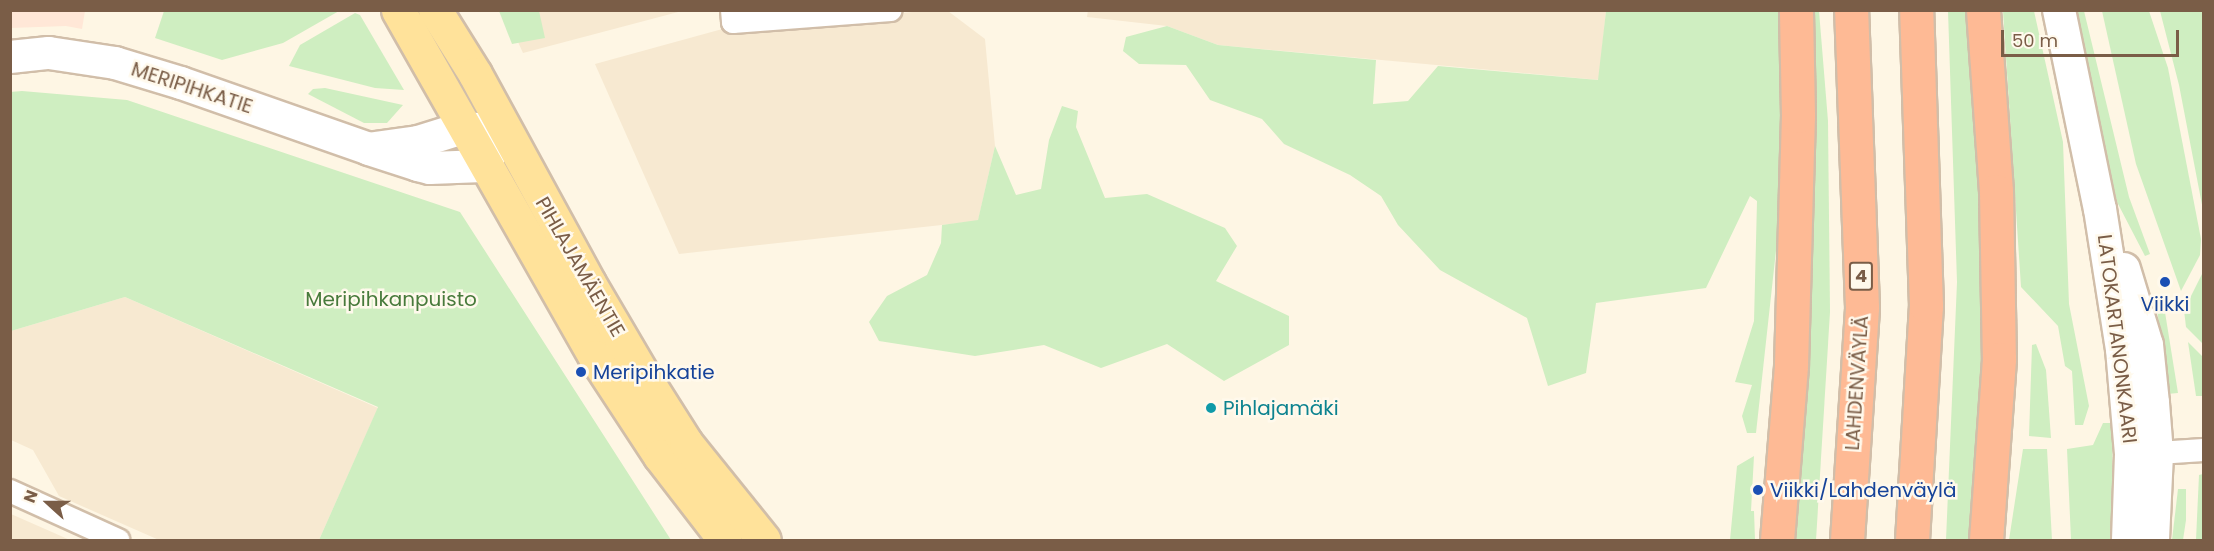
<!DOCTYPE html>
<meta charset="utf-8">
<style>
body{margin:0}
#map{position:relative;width:2214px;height:551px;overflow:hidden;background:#fef6e4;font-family:Poppins,sans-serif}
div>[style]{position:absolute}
.residential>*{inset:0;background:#f7e9d1}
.commercial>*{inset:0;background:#ffe7d7}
.green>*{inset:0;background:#cfeec1}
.roads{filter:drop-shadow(2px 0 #d1bea9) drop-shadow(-2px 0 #d1bea9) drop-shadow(0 2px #d1bea9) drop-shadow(0 -2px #d1bea9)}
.street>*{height:22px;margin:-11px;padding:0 11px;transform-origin:11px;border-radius:11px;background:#fff}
.secondary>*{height:32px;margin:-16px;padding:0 16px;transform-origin:16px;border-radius:16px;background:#fff}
.primary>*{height:33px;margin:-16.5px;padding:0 16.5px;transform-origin:16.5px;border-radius:16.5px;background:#ffe29a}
.highway>*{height:33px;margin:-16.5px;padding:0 16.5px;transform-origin:16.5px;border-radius:16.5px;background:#feba95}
.dots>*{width:16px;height:16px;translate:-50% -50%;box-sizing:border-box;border:3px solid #fff9ec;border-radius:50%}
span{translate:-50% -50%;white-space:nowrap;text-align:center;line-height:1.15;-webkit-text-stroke:5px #fff9ec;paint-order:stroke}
.shield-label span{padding:2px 4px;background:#fff9ec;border:2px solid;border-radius:4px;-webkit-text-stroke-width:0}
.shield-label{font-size:18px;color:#7a5d47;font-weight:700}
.street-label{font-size:20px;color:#7a5d47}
.park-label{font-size:20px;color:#487a3b}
.transit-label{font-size:20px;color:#164399}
.left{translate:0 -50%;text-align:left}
.culture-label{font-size:20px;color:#0d838f}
.frame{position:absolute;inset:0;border:12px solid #7a5d47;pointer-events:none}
.north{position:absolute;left:18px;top:473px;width:60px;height:60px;-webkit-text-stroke:4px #fff9ec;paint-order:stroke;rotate:291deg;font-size:16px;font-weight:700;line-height:24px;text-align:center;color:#7a5d47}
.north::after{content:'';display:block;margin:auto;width:21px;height:27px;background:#7a5d47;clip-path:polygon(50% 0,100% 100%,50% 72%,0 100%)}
.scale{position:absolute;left:2001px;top:30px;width:178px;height:27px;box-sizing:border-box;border:3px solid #7a5d47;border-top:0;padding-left:8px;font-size:18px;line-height:21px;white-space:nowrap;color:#7a5d47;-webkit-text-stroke:4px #fff9ec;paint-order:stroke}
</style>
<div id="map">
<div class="residential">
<i style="clip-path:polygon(1088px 10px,1606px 11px,1599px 80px,1218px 45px,1167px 26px,1087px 17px)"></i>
<i style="clip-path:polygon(504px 11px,682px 11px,523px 53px)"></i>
<i style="clip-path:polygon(924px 11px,948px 11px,985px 39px,995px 146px,978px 221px,679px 254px,595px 64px,726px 28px)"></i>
<i style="clip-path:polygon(125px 297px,378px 408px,319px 540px,159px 540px,59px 496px,33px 450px,11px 440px,11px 331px)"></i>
<i style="clip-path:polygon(11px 514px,70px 540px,11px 540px)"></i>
</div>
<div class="commercial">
<i style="clip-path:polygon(11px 10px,85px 10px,85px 11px,82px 29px,66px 26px,11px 28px)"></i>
</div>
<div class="green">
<i style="clip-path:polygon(164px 11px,164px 10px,339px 11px,283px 43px,222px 60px,155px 38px)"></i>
<i style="clip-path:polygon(499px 11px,539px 11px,545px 38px,512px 44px)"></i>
<i style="clip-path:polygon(1606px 11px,1785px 11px,1781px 205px,1756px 433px,1747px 433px,1742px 416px,1752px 385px,1735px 382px,1754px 321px,1757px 201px,1750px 196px,1706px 288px,1596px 303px,1586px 373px,1548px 386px,1527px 318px,1440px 270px,1398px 225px,1381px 196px,1350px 175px,1284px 144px,1262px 119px,1210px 100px,1186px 65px,1139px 64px,1123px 51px,1126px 37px,1167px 26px,1218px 45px,1376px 60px,1373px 104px,1408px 101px,1438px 66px,1598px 80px)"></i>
<i style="clip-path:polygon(1807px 11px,1819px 11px,1828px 121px,1830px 312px,1816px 540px,1793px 540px)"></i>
<i style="clip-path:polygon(1948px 11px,1978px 11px,1987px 319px,1972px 540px,1946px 540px,1957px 282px)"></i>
<i style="clip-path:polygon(2003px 11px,2034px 11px,2063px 142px,2069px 304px,2089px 406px,2083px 425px,2075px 425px,2072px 371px,2065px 366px,2058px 326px,2021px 287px)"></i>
<i style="clip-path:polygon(2074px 11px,2084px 11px,2129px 197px,2150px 254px,2145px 256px,2117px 202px)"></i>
<i style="clip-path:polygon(2102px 11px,2149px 11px,2168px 68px,2201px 239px,2200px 255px,2181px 291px,2136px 164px)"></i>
<i style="clip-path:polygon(2160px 11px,2203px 11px,2203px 210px,2179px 85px)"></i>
<i style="clip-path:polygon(355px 13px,360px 15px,404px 90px,375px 88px,289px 66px,300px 45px)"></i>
<i style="clip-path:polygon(325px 88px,403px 105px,387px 123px,364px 123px,308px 94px,313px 89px)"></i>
<i style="clip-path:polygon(22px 91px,127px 100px,460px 212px,671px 540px,319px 540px,378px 407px,125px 297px,11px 331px,10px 92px)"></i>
<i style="clip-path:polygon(1062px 106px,1078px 111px,1076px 127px,1105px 198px,1147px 194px,1225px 228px,1237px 246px,1216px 281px,1289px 316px,1289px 345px,1224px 381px,1167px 344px,1101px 368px,1044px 345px,975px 356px,879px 341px,869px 322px,887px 296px,927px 275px,941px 243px,942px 225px,978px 220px,995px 146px,1016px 195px,1041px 189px,1049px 140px)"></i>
<i style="clip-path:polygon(2203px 272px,2203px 344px,2186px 327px,2184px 310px)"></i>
<i style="clip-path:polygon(2164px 306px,2178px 393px,2167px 394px,2157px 308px)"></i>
<i style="clip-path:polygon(2188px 342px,2203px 357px,2203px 396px,2196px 396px)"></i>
<i style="clip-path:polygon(2036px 344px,2046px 370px,2051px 438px,2029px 436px,2032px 345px)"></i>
<i style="clip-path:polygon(2103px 423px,2113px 423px,2111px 540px,2071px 540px,2067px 449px,2093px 445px)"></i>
<i style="clip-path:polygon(2023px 449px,2047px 449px,2052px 540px,2009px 540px)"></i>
<i style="clip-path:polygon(1754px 456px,1751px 511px,1754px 511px,1755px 540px,1730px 540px,1737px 466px)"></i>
<i style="clip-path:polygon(2203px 474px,2203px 540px,2196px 540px,2199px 475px)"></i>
<i style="clip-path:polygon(2178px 489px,2186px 489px,2186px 520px,2183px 540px,2172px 540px)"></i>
</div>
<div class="roads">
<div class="street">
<i style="left:732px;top:10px;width:12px;rotate:85deg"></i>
<i style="left:733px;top:22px;width:158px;rotate:-4.3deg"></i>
<i style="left:2142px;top:454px;width:62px;rotate:-3.7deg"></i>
<i style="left:10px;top:491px;width:119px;rotate:24.4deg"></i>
</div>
<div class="secondary">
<i style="left:2059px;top:10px;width:203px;rotate:78.4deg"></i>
<i style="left:2100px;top:209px;width:142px;rotate:81.1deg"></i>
<i style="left:2122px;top:349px;width:105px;rotate:85.1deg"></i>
<i style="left:2131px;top:454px;width:86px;rotate:92deg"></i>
<i style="left:10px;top:57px;width:39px;rotate:-6deg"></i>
<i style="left:49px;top:53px;width:67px;rotate:8.6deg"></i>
<i style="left:115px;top:63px;width:69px;rotate:16.9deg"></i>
<i style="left:181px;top:83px;width:199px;rotate:19.3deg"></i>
<i style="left:369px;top:149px;width:52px;rotate:18.1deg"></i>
<i style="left:418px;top:165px;width:12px;rotate:14deg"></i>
<i style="left:430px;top:168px;width:53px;rotate:-2.2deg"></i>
<i style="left:483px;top:166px;width:41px;rotate:-59deg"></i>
<i style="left:504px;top:131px;width:41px;rotate:-175.8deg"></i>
<i style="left:463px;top:128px;width:47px;rotate:162.7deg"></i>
<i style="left:418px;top:142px;width:49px;rotate:171.9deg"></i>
<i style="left:2124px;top:269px;width:79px;rotate:73.2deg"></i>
<i style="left:2147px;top:345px;width:58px;rotate:84.1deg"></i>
<i style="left:2153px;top:403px;width:51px;rotate:85.5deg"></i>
<i style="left:2157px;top:454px;width:86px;rotate:92.7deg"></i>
</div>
<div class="primary">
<i style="left:398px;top:10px;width:399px;rotate:60.4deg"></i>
<i style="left:595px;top:357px;width:118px;rotate:56.7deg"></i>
<i style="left:660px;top:456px;width:106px;rotate:52.3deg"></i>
<i style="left:435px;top:10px;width:75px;rotate:58deg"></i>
<i style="left:475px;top:74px;width:238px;rotate:61.4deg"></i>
<i style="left:589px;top:283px;width:107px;rotate:59.6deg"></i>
<i style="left:643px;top:375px;width:80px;rotate:57.7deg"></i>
<i style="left:686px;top:443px;width:124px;rotate:51.2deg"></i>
</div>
<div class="highway">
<i style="left:1983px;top:10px;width:181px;rotate:85.9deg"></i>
<i style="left:1996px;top:191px;width:168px;rotate:89deg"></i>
<i style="left:1999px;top:359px;width:181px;rotate:94.1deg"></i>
<i style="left:1777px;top:540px;width:176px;rotate:-85.4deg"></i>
<i style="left:1791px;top:365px;width:249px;rotate:-88.4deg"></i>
<i style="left:1798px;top:116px;width:106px;rotate:-91.1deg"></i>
<i style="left:1847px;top:540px;width:233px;rotate:-86.3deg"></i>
<i style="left:1862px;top:307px;width:297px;rotate:-92.1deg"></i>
<i style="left:1912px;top:540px;width:234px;rotate:-86.6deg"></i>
<i style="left:1926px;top:306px;width:296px;rotate:-91.9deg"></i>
</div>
</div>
<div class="dots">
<i style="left:2165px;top:282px;background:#1a4fb4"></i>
<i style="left:581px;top:372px;background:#1a4fb4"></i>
<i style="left:1211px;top:408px;background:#0f9aa8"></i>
<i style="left:1758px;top:490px;background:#1a4fb4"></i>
</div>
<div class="shield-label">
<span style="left:1861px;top:276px">4</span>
</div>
<div class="street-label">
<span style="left:192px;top:88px;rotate:18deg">MERIPIHKATIE</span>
<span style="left:580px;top:267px;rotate:60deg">PIHLAJAMÄENTIE</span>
<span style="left:2117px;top:339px;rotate:83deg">LATOKARTANONKAARI</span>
<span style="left:1857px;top:383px;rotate:-86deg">LAHDENVÄYLÄ</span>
</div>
<div class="park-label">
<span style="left:391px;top:299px">Meripihkanpuisto</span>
</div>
<div class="transit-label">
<span style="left:2165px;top:304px">Viikki</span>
<span class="left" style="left:593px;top:372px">Meripihkatie</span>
<span class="left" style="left:1770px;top:490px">Viikki/Lahdenväylä</span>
</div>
<div class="culture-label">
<span class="left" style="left:1223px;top:408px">Pihlajamäki</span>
</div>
<div class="frame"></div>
<div class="north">N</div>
<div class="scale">50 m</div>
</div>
